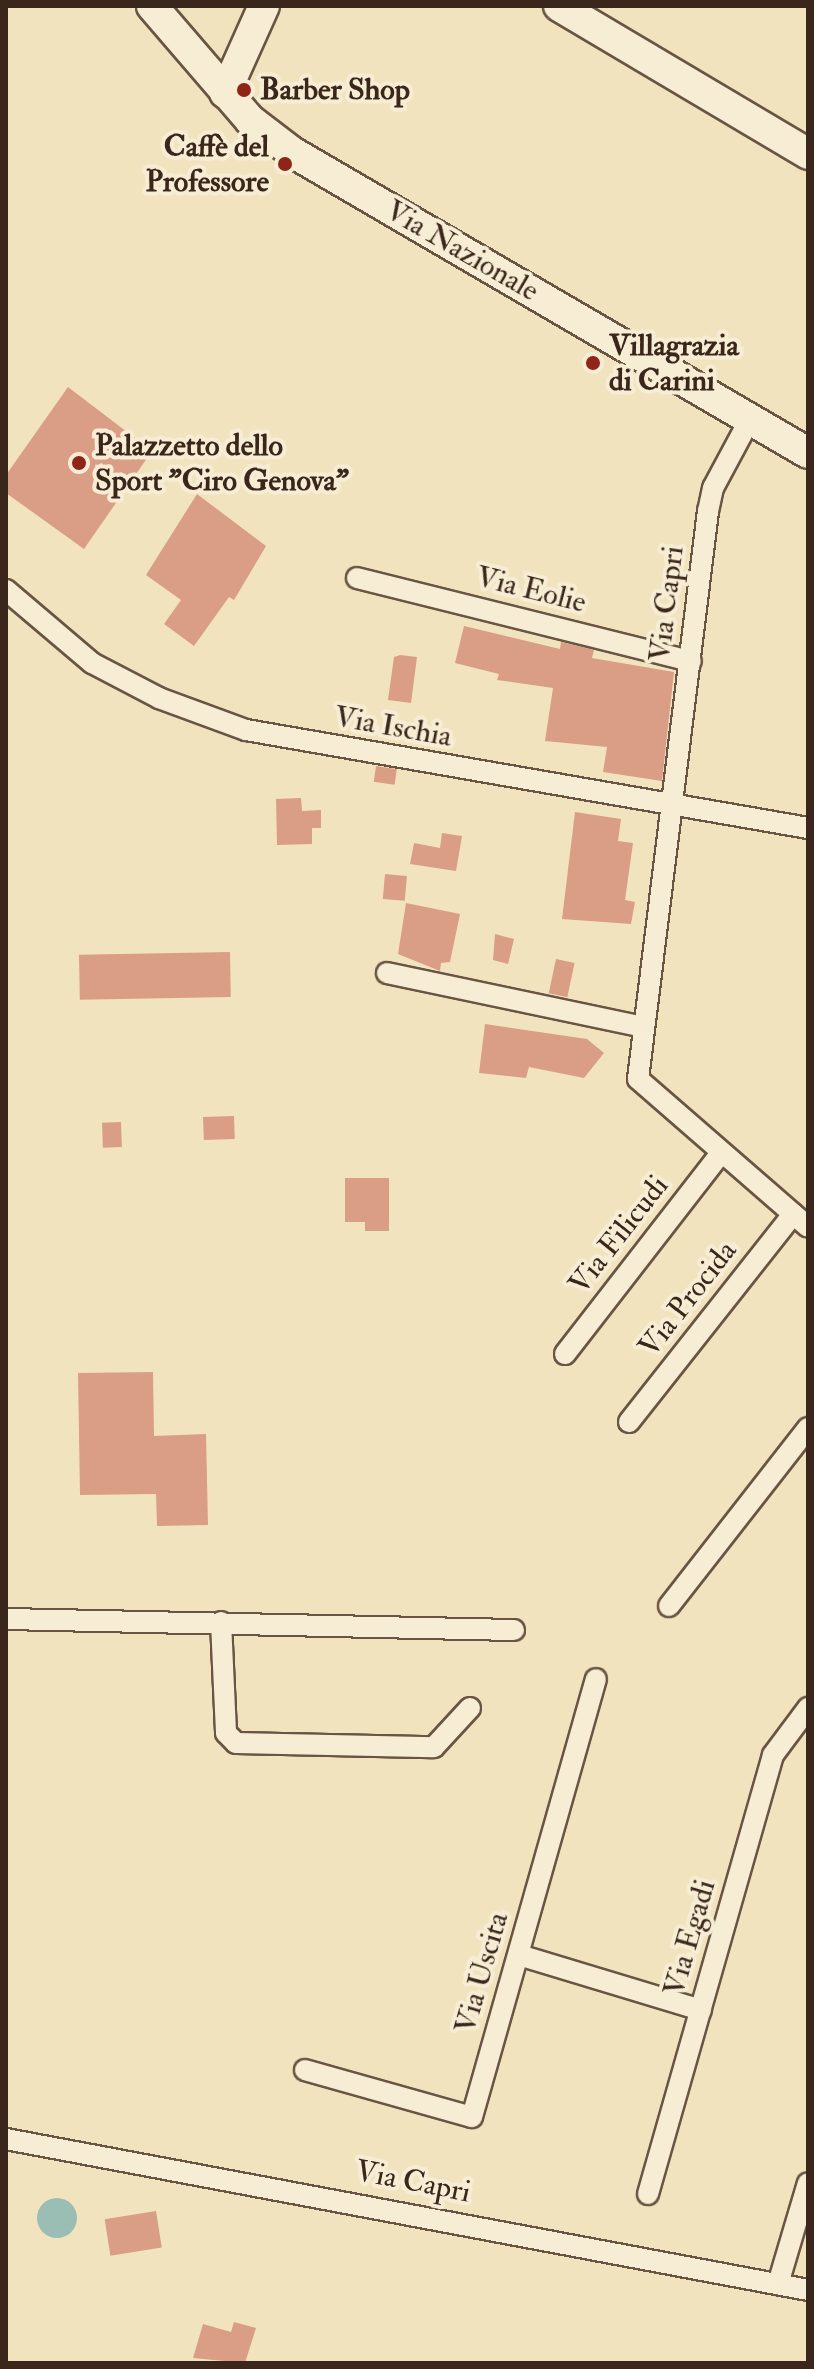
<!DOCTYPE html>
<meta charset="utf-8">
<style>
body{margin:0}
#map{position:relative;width:814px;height:2369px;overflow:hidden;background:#f2e3bf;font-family:"IM FELL Double Pica",serif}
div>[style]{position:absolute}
.water>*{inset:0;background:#9bbeb4}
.round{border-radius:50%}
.building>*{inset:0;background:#da9d86;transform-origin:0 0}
.roads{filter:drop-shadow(2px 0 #685543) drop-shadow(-2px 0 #685543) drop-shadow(0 2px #685543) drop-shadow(0 -2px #685543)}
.minor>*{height:20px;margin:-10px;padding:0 10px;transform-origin:10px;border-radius:10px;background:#f7edd5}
.secondary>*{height:30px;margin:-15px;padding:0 15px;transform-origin:15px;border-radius:15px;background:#f7edd5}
.dots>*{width:22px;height:22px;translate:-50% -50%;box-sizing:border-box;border:4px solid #f7edd5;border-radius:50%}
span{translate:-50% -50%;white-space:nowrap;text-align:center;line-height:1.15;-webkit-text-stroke:8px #f7edd5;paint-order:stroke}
.poi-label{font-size:30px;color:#3a261a;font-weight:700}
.left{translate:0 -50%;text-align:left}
.right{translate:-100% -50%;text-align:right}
.street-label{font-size:30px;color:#3a261a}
.frame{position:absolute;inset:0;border:8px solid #3a261a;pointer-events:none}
</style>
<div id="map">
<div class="water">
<i class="round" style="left:37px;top:2198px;width:40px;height:40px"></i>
</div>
<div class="building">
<i style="clip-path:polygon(68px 387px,152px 451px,84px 549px,6px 493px,6px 475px)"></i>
<i style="clip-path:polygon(197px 494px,266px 546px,234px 600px,229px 597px,194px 646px,164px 624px,181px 600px,146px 575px)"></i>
<i style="clip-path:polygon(464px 626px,560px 649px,561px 642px,566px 643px,594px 650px,592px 658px,674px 672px,662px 781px,603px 772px,607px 747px,545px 741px,553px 688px,497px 680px,499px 674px,455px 663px)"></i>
<i style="clip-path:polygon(400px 655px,417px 657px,411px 703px,388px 700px,394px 657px)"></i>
<i style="left:376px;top:766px;width:21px;height:16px;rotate:8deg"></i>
<i style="clip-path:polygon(301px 798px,302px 811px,321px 810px,321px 828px,312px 828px,312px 844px,277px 845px,276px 799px)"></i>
<i style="clip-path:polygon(575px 812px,621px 819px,618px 841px,633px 843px,625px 900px,635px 902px,631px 924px,562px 919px)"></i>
<i style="clip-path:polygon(442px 833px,462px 836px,456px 871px,410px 864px,414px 843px,440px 848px)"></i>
<i style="left:385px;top:874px;width:22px;height:25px;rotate:5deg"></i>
<i style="clip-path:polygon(406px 903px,460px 914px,450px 962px,441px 963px,440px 971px,398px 954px)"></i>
<i style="clip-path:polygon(495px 934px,514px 939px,508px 964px,493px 960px)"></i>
<i style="left:230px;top:952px;width:45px;height:151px;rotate:89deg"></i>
<i style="left:556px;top:959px;width:19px;height:35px;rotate:12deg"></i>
<i style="clip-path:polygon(485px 1024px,587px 1039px,604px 1053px,584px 1078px,529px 1067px,526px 1078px,479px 1073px)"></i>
<i style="left:234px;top:1116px;width:23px;height:31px;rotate:88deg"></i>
<i style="left:121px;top:1122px;width:25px;height:19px;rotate:88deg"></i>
<i style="clip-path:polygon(345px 1178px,389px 1178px,389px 1231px,365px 1231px,365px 1222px,345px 1222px)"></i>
<i style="clip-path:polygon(153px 1372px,154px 1436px,206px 1434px,208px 1525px,157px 1526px,156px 1494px,80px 1495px,78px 1373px)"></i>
<i style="left:156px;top:2211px;width:37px;height:52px;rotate:81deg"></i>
<i style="clip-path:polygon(234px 2322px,256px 2328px,245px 2363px,193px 2358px,203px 2324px,231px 2332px)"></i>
</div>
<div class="roads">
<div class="minor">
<i style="left:750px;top:419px;width:78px;rotate:118.2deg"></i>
<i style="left:713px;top:488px;width:24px;rotate:102deg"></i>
<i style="left:708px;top:511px;width:572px;rotate:97.03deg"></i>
<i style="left:638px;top:1079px;width:225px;rotate:41deg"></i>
<i style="left:357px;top:578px;width:344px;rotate:14deg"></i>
<i style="left:6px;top:590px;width:113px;rotate:40.3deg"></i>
<i style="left:92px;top:663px;width:76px;rotate:27.6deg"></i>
<i style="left:159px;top:698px;width:93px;rotate:20.2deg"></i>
<i style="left:246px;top:730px;width:570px;rotate:9.89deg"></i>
<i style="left:387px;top:973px;width:262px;rotate:11.9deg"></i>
<i style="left:565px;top:1354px;width:254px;rotate:-52.2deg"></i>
<i style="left:629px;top:1422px;width:265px;rotate:-51.7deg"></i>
<i style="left:669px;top:1606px;width:226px;rotate:-52deg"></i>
<i style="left:6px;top:1619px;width:508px;rotate:1.24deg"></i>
<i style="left:221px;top:1622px;width:111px;rotate:87.4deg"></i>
<i style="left:226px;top:1733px;width:14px;rotate:45deg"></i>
<i style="left:236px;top:1743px;width:198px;rotate:1.2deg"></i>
<i style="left:434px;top:1747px;width:53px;rotate:-47.3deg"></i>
<i style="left:519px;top:1955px;width:190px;rotate:16.8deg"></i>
<i style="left:305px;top:2070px;width:173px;rotate:15.7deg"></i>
<i style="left:472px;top:2117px;width:455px;rotate:-74.2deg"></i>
<i style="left:6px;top:2139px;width:816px;rotate:10.66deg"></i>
<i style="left:648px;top:2194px;width:456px;rotate:-74.1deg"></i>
<i style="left:773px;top:1755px;width:59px;rotate:-53.3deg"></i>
<i style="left:778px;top:2284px;width:105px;rotate:-73.5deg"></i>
</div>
<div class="secondary">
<i style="left:152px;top:6px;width:150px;rotate:49.3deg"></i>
<i style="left:250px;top:120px;width:53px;rotate:37.3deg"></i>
<i style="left:292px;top:152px;width:597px;rotate:30.26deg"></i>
<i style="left:559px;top:6px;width:290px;rotate:30.7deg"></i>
<i style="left:225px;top:93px;width:95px;rotate:-65.9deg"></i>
</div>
</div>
<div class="dots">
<i style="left:244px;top:90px;background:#8f2418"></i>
<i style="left:285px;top:164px;background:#8f2418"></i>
<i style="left:593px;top:363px;background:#8f2418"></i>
<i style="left:79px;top:463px;background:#8f2418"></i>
</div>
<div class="poi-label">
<span class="left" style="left:260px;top:90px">Barber Shop</span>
<span class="right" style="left:269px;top:164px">Caffè del<br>Professore</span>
<span class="left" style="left:609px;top:363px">Villagrazia<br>di Carini</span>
<span class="left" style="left:95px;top:463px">Palazzetto dello<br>Sport "Ciro Genova"</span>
</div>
<div class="street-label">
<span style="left:462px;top:251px;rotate:30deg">Via Nazionale</span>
<span style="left:531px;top:590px;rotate:14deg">Via Eolie</span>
<span style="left:667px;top:604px;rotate:-83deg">Via Capri</span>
<span style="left:393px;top:727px;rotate:10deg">Via Ischia</span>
<span style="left:619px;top:1235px;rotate:-52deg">Via Filicudi</span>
<span style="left:688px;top:1299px;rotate:-52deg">Via Procida</span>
<span style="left:690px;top:1938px;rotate:-74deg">Via Egadi</span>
<span style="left:482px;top:1973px;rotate:-74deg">Via Uscita</span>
<span style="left:413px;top:2182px;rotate:11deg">Via Capri</span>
</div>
<div class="frame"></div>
</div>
